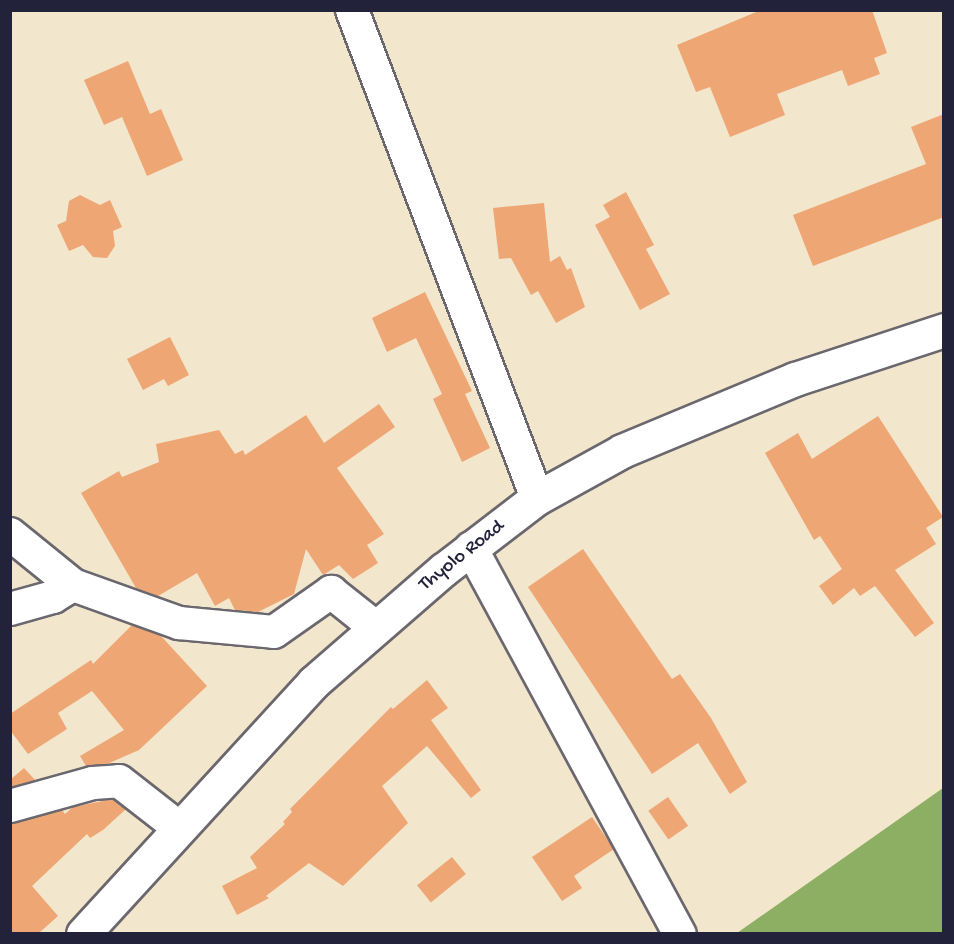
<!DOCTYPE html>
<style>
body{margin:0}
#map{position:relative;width:954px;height:944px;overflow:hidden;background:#f2e6cc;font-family:"Gochi Hand",sans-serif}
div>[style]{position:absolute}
.forest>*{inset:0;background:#8caf63}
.building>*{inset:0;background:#eea674;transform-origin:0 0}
.roads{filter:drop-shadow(2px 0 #6b676e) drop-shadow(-2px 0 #6b676e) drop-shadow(0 2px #6b676e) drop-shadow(0 -2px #6b676e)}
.minor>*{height:32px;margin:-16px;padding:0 16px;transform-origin:16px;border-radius:16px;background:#fff}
.highway>*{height:33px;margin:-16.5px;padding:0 16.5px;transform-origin:16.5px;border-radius:16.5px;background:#fff}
span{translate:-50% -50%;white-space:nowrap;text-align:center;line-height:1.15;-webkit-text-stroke:4.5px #fff;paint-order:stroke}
.street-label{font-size:20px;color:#22223b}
.frame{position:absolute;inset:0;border:12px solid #22223b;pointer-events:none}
</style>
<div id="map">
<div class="forest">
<i style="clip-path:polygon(943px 788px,943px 933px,737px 933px)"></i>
</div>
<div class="building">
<i style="clip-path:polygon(761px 10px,872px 10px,887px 53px,874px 58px,880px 74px,848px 86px,842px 70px,777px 94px,785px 115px,730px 137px,710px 87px,696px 92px,677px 45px)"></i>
<i style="clip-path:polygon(128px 61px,150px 114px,161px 109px,183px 160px,147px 176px,122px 117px,104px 125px,84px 80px)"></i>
<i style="clip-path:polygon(944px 114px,944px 217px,813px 266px,793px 215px,926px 164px,911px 127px)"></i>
<i style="clip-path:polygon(626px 192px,654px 245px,646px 249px,670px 294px,640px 310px,595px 225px,610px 217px,603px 205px)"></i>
<i style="clip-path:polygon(80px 195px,100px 205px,110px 200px,122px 227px,113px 231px,115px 246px,107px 258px,93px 257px,83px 245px,69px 251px,57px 225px,66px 221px,69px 201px)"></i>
<i style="clip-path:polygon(544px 203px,550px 262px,560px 256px,567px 270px,571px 268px,585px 307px,556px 323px,538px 291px,531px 295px,511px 258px,499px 259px,493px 208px)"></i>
<i style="clip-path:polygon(425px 292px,472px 391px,465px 394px,490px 448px,462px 462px,433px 399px,442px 394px,416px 338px,387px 352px,372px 318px)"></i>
<i style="clip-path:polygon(170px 337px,189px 375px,168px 386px,164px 379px,143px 390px,127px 359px)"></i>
<i style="clip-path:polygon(379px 404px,395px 427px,337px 468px,384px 534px,367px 545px,378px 563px,353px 579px,339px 565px,323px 575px,306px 549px,294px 594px,258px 612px,235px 610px,229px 598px,215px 606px,197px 573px,158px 596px,136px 588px,81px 493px,119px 471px,122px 477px,159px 462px,156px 444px,219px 430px,235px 454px,243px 450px,245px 455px,306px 415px,324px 443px)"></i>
<i style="clip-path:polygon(878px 416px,943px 517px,926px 528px,936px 544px,895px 570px,934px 623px,915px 637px,875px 586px,860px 596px,854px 588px,833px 605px,819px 586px,842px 569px,820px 536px,814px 540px,765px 453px,798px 433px,812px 459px)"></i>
<i style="clip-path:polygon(583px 549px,672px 679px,680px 674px,711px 718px,747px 782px,730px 794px,698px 743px,652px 774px,528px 587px)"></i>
<i style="clip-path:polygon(132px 625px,161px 636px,207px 686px,139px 750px,107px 764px,86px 766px,80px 756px,124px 730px,92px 691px,58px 713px,67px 729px,28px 754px,10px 730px,10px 714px,91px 660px,93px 664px)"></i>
<i style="clip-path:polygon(427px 680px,448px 708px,431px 720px,481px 790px,471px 798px,427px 746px,382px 786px,408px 823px,343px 886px,309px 863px,266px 896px,269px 898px,237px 915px,222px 886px,257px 868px,250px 857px,285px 824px,283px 822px,292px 812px,290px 809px,391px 707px,393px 709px)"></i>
<i style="clip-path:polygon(24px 768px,35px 780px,10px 787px,10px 780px)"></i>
<i style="left:668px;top:797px;width:35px;height:24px;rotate:55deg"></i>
<i style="clip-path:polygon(113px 799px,126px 809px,103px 830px,90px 838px,87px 834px,32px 886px,58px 916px,39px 933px,10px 933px,10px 823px,62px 810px,65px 814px,73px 807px)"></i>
<i style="clip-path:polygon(592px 817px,614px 849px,574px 876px,582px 888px,562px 901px,532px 857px)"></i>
<i style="left:452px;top:857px;width:22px;height:45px;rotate:51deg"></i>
</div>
<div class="roads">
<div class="minor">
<i style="left:352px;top:10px;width:522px;rotate:69.24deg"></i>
<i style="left:10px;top:534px;width:81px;rotate:39deg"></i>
<i style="left:73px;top:585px;width:113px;rotate:19.7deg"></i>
<i style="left:179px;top:623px;width:95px;rotate:5.4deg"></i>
<i style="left:274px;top:632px;width:70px;rotate:-35.1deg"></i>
<i style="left:331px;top:592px;width:56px;rotate:38.5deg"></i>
<i style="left:471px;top:548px;width:439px;rotate:61.6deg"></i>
<i style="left:10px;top:609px;width:45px;rotate:-15.6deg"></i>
<i style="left:53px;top:597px;width:23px;rotate:-31deg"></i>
<i style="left:10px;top:806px;width:86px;rotate:-15.5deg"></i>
<i style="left:93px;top:783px;width:26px;rotate:-4deg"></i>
<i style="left:119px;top:781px;width:75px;rotate:37.9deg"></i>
</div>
<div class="highway">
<i style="left:83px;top:934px;width:342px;rotate:-47.5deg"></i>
<i style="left:314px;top:682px;width:171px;rotate:-41deg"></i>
<i style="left:443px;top:570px;width:118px;rotate:-37.5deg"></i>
<i style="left:537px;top:498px;width:97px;rotate:-28.9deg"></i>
<i style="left:622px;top:451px;width:187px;rotate:-22.6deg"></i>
<i style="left:795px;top:379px;width:157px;rotate:-18.2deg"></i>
</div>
</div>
<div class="street-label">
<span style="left:462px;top:556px;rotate:-38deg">Thyolo Road</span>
</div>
<div class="frame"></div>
</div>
